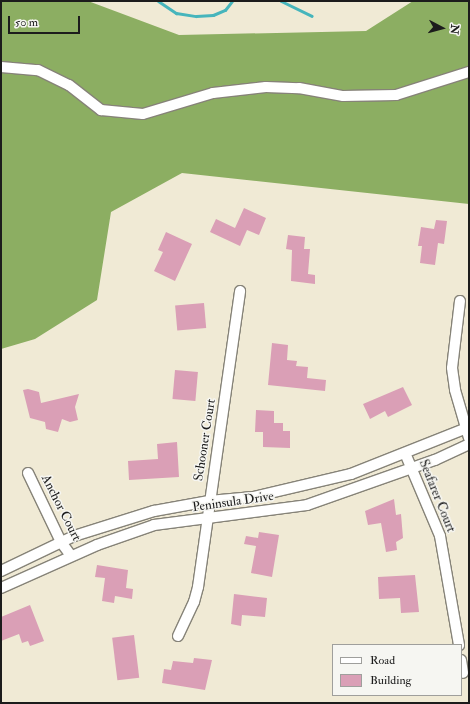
<!DOCTYPE html>
<style>
body{margin:0}
#map{position:relative;width:470px;height:704px;overflow:hidden;background:#f0ead5;font-family:"IM FELL Double Pica",serif}
div>[style]{position:absolute}
.forest>*{inset:0;background:#8cae62}
.stream>*{height:3px;margin:-1.5px;padding:0 1.5px;transform-origin:1.5px;border-radius:1.5px;background:#46b5bc}
.building>*{inset:0;background:#da9fb6;transform-origin:0 0}
.roads{filter:drop-shadow(1px 0 #868378) drop-shadow(-1px 0 #868378) drop-shadow(0 1px #868378) drop-shadow(0 -1px #868378)}
.minor>*{height:10px;margin:-5px;padding:0 5px;transform-origin:5px;border-radius:5px;background:#fff}
span{translate:-50% -50%;white-space:nowrap;text-align:center;line-height:1.15;-webkit-text-stroke:3px #f6f6f2;paint-order:stroke}
.street-label{font-size:13px;color:#1c1c1c}
.frame{position:absolute;inset:0;border:2px solid #1c1c1c;pointer-events:none}
.legend{position:absolute;left:332px;top:644px;width:130px;height:52px;box-sizing:border-box;background:#f6f6f2;border:1px solid #9f9f9c;margin:0;padding:5px 7px;list-style:none;font-size:12px;color:#1c1c1c}
.legend li{display:flex;align-items:center;gap:8px;height:20px}
.legend b{width:20px;border:1px solid #9f9f9c}
.north{position:absolute;left:422px;top:8px;width:40px;height:40px;-webkit-text-stroke:3px #f6f6f2;paint-order:stroke;rotate:96deg;font-size:11px;font-weight:700;line-height:16px;text-align:center;color:#1c1c1c}
.north::after{content:'';display:block;margin:auto;width:14px;height:18px;background:#1c1c1c;clip-path:polygon(50% 0,100% 100%,50% 72%,0 100%)}
.scale{position:absolute;left:8px;top:16px;width:72px;height:18px;box-sizing:border-box;border:2px solid #1c1c1c;border-top:0;padding-left:5px;font-size:12px;line-height:14px;white-space:nowrap;color:#1c1c1c;-webkit-text-stroke:3px #f6f6f2;paint-order:stroke}
</style>
<div id="map">
<div class="forest">
<i style="clip-path:polygon(1px 1px,88px 1px,179px 35px,366px 31px,413px 1px,469px 1px,469px 204px,182px 173px,111px 212px,97px 300px,35px 339px,1px 349px)"></i>
</div>
<div class="stream">
<i style="left:158px;top:1px;width:22px;rotate:34deg"></i>
<i style="left:176px;top:13px;width:20px;rotate:9deg"></i>
<i style="left:196px;top:16px;width:17px;rotate:-3deg"></i>
<i style="left:213px;top:15px;width:13px;rotate:-23deg"></i>
<i style="left:225px;top:10px;width:11px;rotate:-52deg"></i>
<i style="left:281px;top:1px;width:34px;rotate:26deg"></i>
</div>
<div class="building">
<i style="clip-path:polygon(244px 208px,266px 218px,259px 235px,247px 230px,240px 246px,210px 232px,216px 219px,235px 228px)"></i>
<i style="clip-path:polygon(436px 220px,447px 221px,444px 244px,438px 243px,435px 265px,420px 263px,422px 246px,418px 246px,421px 227px,434px 229px)"></i>
<i style="clip-path:polygon(166px 232px,192px 244px,175px 281px,154px 271px,163px 252px,158px 250px)"></i>
<i style="clip-path:polygon(288px 235px,305px 237px,304px 249px,310px 249px,308px 274px,315px 275px,315px 284px,291px 281px,292px 250px,286px 249px)"></i>
<i style="left:204px;top:303px;width:25px;height:29px;rotate:85deg"></i>
<i style="clip-path:polygon(272px 343px,288px 345px,287px 360px,297px 361px,296px 366px,308px 367px,307px 378px,326px 380px,325px 391px,268px 385px)"></i>
<i style="left:175px;top:370px;width:23px;height:29px;rotate:5deg"></i>
<i style="clip-path:polygon(403px 387px,412px 405px,388px 417px,385px 411px,370px 419px,363px 404px)"></i>
<i style="clip-path:polygon(28px 389px,39px 392px,41px 403px,79px 394px,75px 407px,78px 420px,70px 422px,62px 419px,58px 432px,46px 429px,45px 422px,30px 418px,23px 390px)"></i>
<i style="clip-path:polygon(256px 410px,274px 411px,274px 423px,283px 423px,283px 431px,290px 431px,290px 448px,263px 447px,263px 432px,255px 432px)"></i>
<i style="clip-path:polygon(177px 442px,179px 477px,129px 480px,128px 461px,158px 459px,157px 444px)"></i>
<i style="clip-path:polygon(394px 499px,396px 515px,401px 514px,403px 538px,396px 542px,397px 550px,386px 552px,381px 523px,368px 525px,365px 511px)"></i>
<i style="clip-path:polygon(259px 532px,279px 535px,272px 577px,251px 573px,256px 546px,244px 544px,246px 536px,258px 538px)"></i>
<i style="clip-path:polygon(97px 565px,128px 570px,126px 588px,133px 589px,132px 599px,115px 596px,114px 603px,102px 601px,105px 578px,95px 577px)"></i>
<i style="clip-path:polygon(415px 575px,419px 612px,401px 613px,400px 598px,379px 599px,378px 577px)"></i>
<i style="clip-path:polygon(234px 594px,267px 598px,265px 617px,242px 615px,241px 626px,231px 624px)"></i>
<i style="clip-path:polygon(30px 605px,44px 641px,30px 646px,28px 641px,22px 643px,19px 634px,1px 641px,1px 617px)"></i>
<i style="left:134px;top:635px;width:43px;height:22px;rotate:83deg"></i>
<i style="clip-path:polygon(194px 658px,212px 660px,205px 690px,162px 683px,164px 669px,171px 670px,173px 661px,193px 663px)"></i>
</div>
<div class="roads">
<div class="minor">
<i style="left:1px;top:67px;width:37px;rotate:5deg"></i>
<i style="left:38px;top:70px;width:34px;rotate:26deg"></i>
<i style="left:69px;top:85px;width:41px;rotate:38deg"></i>
<i style="left:101px;top:110px;width:42px;rotate:5.4deg"></i>
<i style="left:143px;top:114px;width:73px;rotate:-16.7deg"></i>
<i style="left:213px;top:93px;width:53px;rotate:-6.5deg"></i>
<i style="left:266px;top:87px;width:33px;rotate:2deg"></i>
<i style="left:299px;top:88px;width:45px;rotate:10.3deg"></i>
<i style="left:343px;top:96px;width:53px;rotate:-1.1deg"></i>
<i style="left:396px;top:95px;width:77px;rotate:-17.5deg"></i>
<i style="left:460px;top:301px;width:67px;rotate:96.8deg"></i>
<i style="left:452px;top:368px;width:22px;rotate:82deg"></i>
<i style="left:455px;top:390px;width:50px;rotate:73.7deg"></i>
<i style="left:405px;top:453px;width:90px;rotate:67.1deg"></i>
<i style="left:440px;top:536px;width:111px;rotate:80.1deg"></i>
<i style="left:28px;top:473px;width:76px;rotate:64.4deg"></i>
<i style="left:61px;top:542px;width:17px;rotate:54deg"></i>
<i style="left:1px;top:571px;width:81px;rotate:-25.6deg"></i>
<i style="left:74px;top:536px;width:84px;rotate:-17.4deg"></i>
<i style="left:154px;top:511px;width:56px;rotate:-10.3deg"></i>
<i style="left:209px;top:501px;width:44px;rotate:-5.2deg"></i>
<i style="left:253px;top:497px;width:101px;rotate:-13.2deg"></i>
<i style="left:351px;top:474px;width:127px;rotate:-21.7deg"></i>
<i style="left:1px;top:588px;width:105px;rotate:-24.1deg"></i>
<i style="left:97px;top:545px;width:60px;rotate:-19.3deg"></i>
<i style="left:154px;top:525px;width:154px;rotate:-7.4deg"></i>
<i style="left:307px;top:505px;width:136px;rotate:-19.4deg"></i>
<i style="left:435px;top:460px;width:38px;rotate:-25deg"></i>
<i style="left:178px;top:636px;width:38px;rotate:-65deg"></i>
<i style="left:194px;top:602px;width:16px;rotate:-75deg"></i>
<i style="left:198px;top:587px;width:299px;rotate:-81.9deg"></i>
<i style="left:461px;top:660px;width:13px;rotate:81deg"></i>
</div>
</div>
<div class="street-label">
<span style="left:205px;top:440px;rotate:-81deg">Schooner Court</span>
<span style="left:437px;top:496px;rotate:68deg">Seafarer Court</span>
<span style="left:233px;top:502px;rotate:-8deg">Peninsula Drive</span>
<span style="left:61px;top:508px;rotate:63deg">Anchor Court</span>
</div>
<div class="frame"></div>
<ul class="legend">
<li><b style="height:5px;background:#fff"></b>Road</li>
<li><b style="height:11px;background:#da9fb6"></b>Building</li>
</ul>
<div class="north">N</div>
<div class="scale">50 m</div>
</div>
